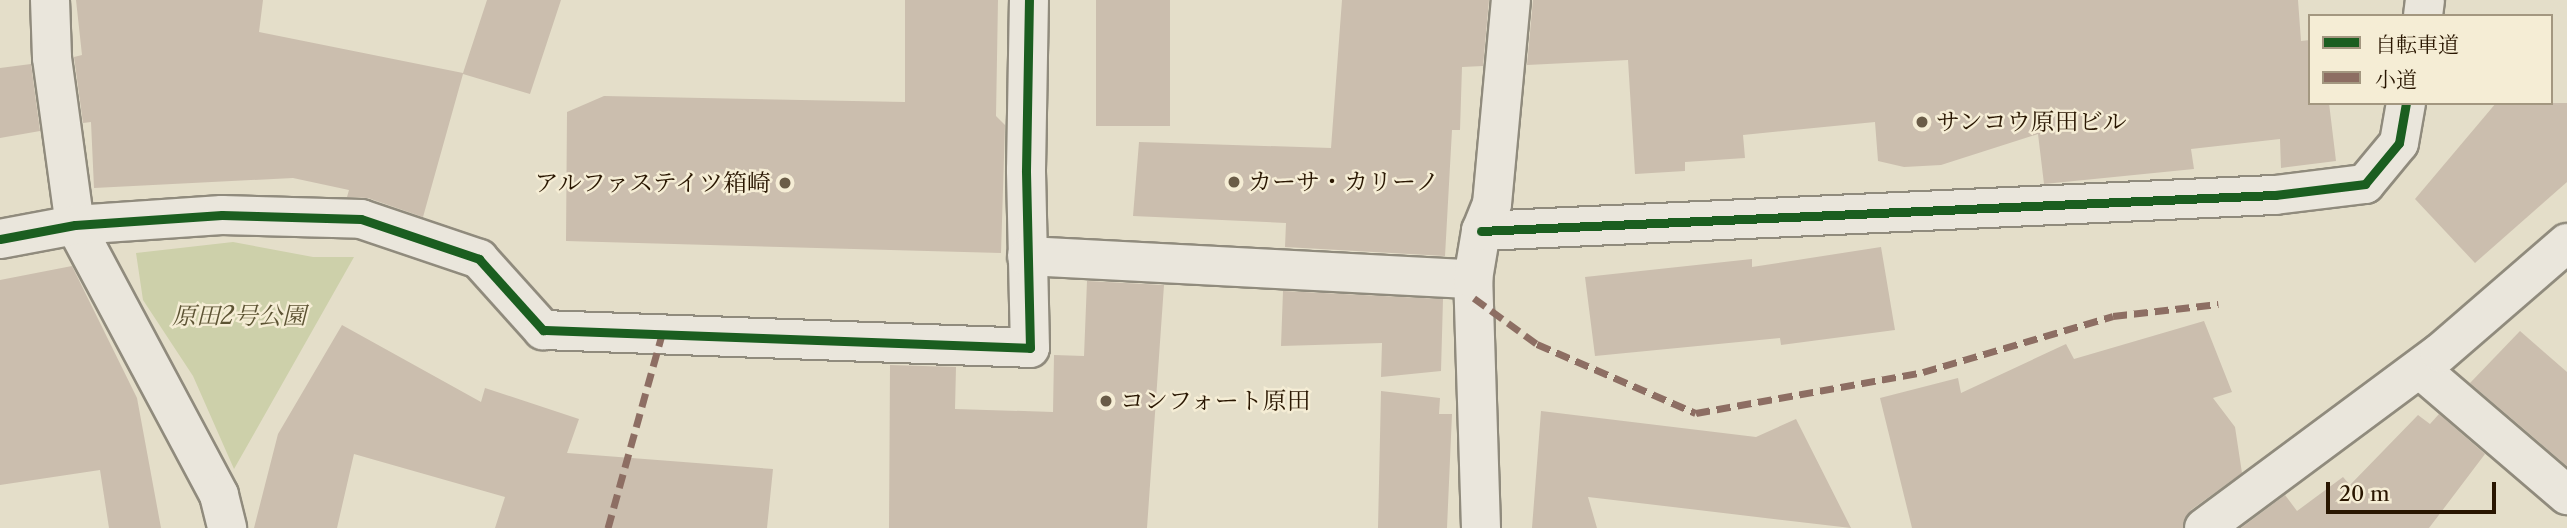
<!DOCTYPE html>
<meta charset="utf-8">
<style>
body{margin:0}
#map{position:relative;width:2567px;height:528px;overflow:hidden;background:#e4dec9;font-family:"Libre Caslon Text","Noto Serif JP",serif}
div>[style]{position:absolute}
.green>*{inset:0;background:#cdd0aa}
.building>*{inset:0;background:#cbbeae;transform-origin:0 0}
.roads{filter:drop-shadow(2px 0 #908b7d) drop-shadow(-2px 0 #908b7d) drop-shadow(0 2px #908b7d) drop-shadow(0 -2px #908b7d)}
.minor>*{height:38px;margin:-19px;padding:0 19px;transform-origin:19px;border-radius:19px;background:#eae6dc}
.quiet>*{height:7px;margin-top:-3.5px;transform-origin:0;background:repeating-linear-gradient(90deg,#8d6e63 0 14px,transparent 0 21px)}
.cycleway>*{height:9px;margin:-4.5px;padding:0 4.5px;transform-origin:4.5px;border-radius:4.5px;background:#1b5e20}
.dots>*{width:19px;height:19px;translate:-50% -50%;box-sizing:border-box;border:4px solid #f5edd5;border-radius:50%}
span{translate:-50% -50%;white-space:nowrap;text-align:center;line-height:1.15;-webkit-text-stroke:5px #f5edd5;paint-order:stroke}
.poi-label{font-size:24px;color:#291601}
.left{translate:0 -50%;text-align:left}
.right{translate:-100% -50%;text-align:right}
.park-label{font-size:24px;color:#5c5333;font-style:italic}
.legend{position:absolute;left:2308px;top:14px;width:245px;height:91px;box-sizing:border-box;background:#f5edd5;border:2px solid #a39780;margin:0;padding:9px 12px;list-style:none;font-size:21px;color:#291601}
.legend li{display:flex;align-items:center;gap:14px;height:35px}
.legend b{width:35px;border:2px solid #a39780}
.scale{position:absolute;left:2326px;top:482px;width:170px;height:32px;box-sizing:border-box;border:4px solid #291601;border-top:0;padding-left:9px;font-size:21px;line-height:24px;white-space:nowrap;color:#291601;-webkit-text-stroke:5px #f5edd5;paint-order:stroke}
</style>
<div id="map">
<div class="green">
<i style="clip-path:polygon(233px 242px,313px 257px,354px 257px,234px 469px,193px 376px,143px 300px,136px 253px)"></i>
</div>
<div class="building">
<i style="clip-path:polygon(76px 0,263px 0,259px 32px,463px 73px,487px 0,561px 0,530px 94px,463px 74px,423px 217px,368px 198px,347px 197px,349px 190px,293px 178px,94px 188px,91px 122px,83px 123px,74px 57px,82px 55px)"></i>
<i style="clip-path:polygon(905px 0,998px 0,996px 116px,1005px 125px,1001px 253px,566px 241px,567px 112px,604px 96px,905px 102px)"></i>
<i style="left:1096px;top:0;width:74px;height:126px"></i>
<i style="clip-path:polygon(1342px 0,1489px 0,1483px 66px,1462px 67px,1460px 130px,1452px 130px,1445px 256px,1285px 247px,1286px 223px,1133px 216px,1139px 142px,1331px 148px)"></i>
<i style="clip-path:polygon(1533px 0,2298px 0,2301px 41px,2310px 40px,2310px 103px,2329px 103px,2336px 161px,2281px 168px,2280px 139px,2191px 149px,2194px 169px,2044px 184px,2038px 134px,1941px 165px,1904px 167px,1878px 161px,1875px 122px,1743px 135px,1745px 158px,1685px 162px,1685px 171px,1635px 174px,1628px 60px,1527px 65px)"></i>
<i style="clip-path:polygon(31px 64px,40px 131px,0 138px,0 68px)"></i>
<i style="clip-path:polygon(2496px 103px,2567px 103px,2567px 182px,2475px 263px,2415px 199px)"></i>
<i style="clip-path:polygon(1881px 247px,1895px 330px,1781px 345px,1780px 338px,1595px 356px,1585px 277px,1752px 259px,1752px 267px)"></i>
<i style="clip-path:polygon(72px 266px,137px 398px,161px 528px,109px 528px,100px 470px,0 485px,0 280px)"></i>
<i style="clip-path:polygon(1087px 281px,1164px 285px,1147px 528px,889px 528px,890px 365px,956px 367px,955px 409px,1053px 412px,1054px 355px,1084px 356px)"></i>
<i style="clip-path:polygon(1283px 291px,1443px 299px,1441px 371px,1381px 377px,1382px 343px,1281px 346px)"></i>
<i style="clip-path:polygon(2204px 321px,2232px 392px,2213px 398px,2235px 427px,2242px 473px,2191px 510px,2183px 528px,1912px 528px,1880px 398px,1958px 378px,1961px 393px,2066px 344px,2074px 359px)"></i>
<i style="clip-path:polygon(342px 325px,481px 402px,485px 388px,579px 419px,567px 453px,773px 469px,767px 528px,495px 528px,505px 497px,354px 454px,337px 528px,254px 528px,278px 434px)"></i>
<i style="clip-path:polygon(2520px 331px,2567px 372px,2567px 466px,2470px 383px)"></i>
<i style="clip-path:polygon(1381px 391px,1440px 398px,1439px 414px,1452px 414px,1447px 528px,1378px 528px)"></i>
<i style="clip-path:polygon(1541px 411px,1756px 437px,1796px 419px,1851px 528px,1588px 497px,1597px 528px,1532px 528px)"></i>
<i style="clip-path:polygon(2439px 414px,2485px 454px,2429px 528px,2241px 528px,2285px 495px,2297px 511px,2343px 477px,2350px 485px,2418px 415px,2430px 424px)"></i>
</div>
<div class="roads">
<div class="minor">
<i style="left:50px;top:0;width:58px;rotate:88deg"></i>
<i style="left:52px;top:58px;width:169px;rotate:82.2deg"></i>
<i style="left:75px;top:225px;width:306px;rotate:61.9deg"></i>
<i style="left:219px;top:495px;width:34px;rotate:76deg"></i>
<i style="left:2423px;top:16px;width:16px;rotate:-83deg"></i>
<i style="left:1481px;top:231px;width:795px;rotate:-2.6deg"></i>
<i style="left:2275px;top:195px;width:91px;rotate:-7deg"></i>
<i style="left:2365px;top:184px;width:53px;rotate:-50.3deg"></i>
<i style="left:2399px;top:143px;width:41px;rotate:-80.1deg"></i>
<i style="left:0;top:239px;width:76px;rotate:-10.6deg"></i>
<i style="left:75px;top:225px;width:147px;rotate:-3.9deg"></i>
<i style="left:222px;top:215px;width:139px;rotate:1.6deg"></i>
<i style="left:361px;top:219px;width:125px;rotate:18.7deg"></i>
<i style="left:479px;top:259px;width:96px;rotate:48deg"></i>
<i style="left:543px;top:330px;width:487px;rotate:2.1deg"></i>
<i style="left:1030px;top:348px;width:178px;rotate:-91.3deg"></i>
<i style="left:1026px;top:170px;width:170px;rotate:-89deg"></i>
<i style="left:1027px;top:256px;width:447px;rotate:3deg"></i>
<i style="left:2420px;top:369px;width:194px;rotate:40.6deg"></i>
<i style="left:1481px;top:528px;width:249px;rotate:-91.8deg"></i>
<i style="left:1473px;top:279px;width:49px;rotate:-80.5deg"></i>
<i style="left:1481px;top:231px;width:29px;rotate:-68deg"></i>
<i style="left:1492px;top:204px;width:205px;rotate:-84.7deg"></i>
<i style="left:2204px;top:528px;width:294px;rotate:-36.6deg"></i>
<i style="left:2440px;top:353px;width:168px;rotate:-40.9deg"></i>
</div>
</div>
<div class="quiet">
<i style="left:1474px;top:298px;width:78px;rotate:36.1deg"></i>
<i style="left:1537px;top:344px;width:173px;rotate:23.5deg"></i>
<i style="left:1696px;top:413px;width:231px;rotate:-10.2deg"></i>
<i style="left:1923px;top:372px;width:198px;rotate:-16.4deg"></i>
<i style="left:2113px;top:316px;width:106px;rotate:-6.5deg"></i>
<i style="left:608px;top:528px;width:200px;rotate:-74.4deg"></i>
</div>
<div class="cycleway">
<i style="left:1481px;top:231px;width:795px;rotate:-2.6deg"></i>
<i style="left:2275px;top:195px;width:91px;rotate:-7deg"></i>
<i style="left:2365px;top:184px;width:53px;rotate:-50.3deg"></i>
<i style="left:2399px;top:143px;width:41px;rotate:-80.1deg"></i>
<i style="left:0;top:239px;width:76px;rotate:-10.6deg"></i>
<i style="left:75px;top:225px;width:147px;rotate:-3.9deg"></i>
<i style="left:222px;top:215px;width:139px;rotate:1.6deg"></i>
<i style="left:361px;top:219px;width:125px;rotate:18.7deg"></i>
<i style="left:479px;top:259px;width:96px;rotate:48deg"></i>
<i style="left:543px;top:330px;width:487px;rotate:2.1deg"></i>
<i style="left:1030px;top:348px;width:178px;rotate:-91.3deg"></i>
<i style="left:1026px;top:170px;width:170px;rotate:-89deg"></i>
</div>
<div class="dots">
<i style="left:1922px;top:122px;background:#6a5c47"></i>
<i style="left:1234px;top:182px;background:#6a5c47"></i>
<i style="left:785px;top:183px;background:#6a5c47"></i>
<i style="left:1106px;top:401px;background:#6a5c47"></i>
</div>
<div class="poi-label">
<span class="left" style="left:1936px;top:122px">サンコウ原田ビル</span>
<span class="left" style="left:1248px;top:182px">カーサ・カリーノ</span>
<span class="right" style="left:771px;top:183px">アルファステイツ箱崎</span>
<span class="left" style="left:1120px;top:401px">コンフォート原田</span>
</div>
<div class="park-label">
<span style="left:239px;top:316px">原田2号公園</span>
</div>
<ul class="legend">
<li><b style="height:9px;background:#1b5e20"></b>自転車道</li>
<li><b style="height:9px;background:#8d6e63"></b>小道</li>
</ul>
<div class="scale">20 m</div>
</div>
